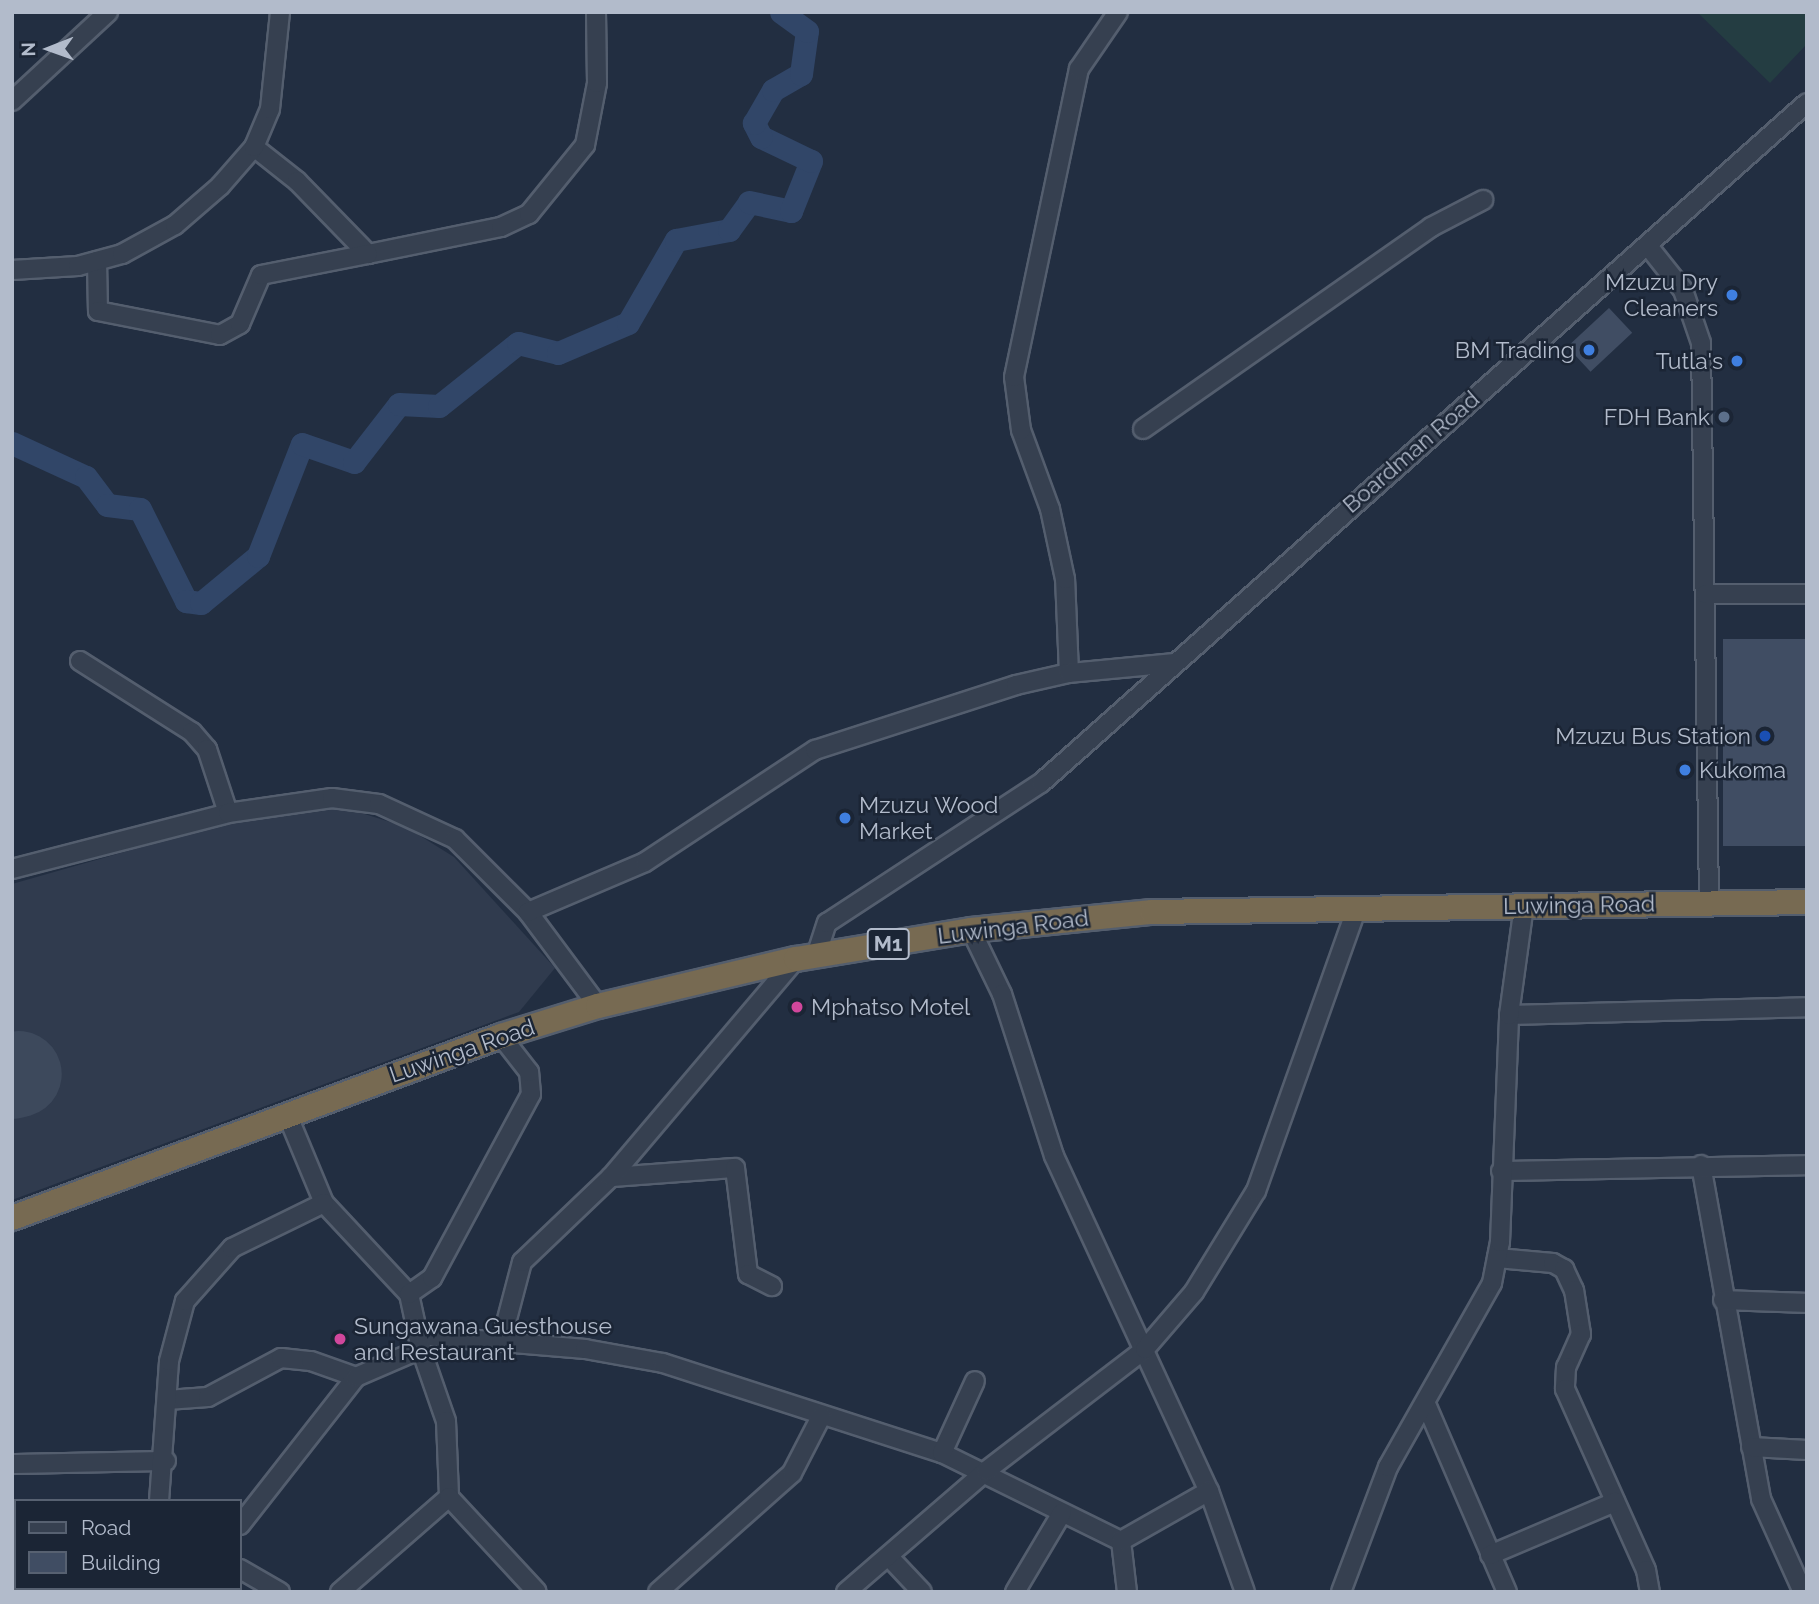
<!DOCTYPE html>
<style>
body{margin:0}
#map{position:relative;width:1819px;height:1604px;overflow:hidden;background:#222e41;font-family:Raleway,sans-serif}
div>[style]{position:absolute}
.airport>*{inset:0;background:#303b4e}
.green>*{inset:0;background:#243d42}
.river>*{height:23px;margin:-11.5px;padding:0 11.5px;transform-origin:11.5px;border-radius:11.5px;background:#314668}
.runway>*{height:86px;margin:-43px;padding:0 43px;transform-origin:43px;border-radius:43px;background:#3d495c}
.building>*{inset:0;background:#404d63;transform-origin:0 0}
.roads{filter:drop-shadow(2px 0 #545e6e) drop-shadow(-2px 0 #545e6e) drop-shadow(0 2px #545e6e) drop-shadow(0 -2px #545e6e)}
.minor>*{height:18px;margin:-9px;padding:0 9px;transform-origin:9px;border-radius:9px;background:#364050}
.highway>*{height:24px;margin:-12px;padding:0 12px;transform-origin:12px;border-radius:12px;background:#776a52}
.dots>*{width:19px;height:19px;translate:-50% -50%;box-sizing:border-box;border:4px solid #1b2535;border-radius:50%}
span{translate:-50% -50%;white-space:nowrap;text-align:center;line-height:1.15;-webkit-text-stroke:5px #1b2535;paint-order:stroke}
.shield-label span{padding:2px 5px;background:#1b2535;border:2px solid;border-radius:5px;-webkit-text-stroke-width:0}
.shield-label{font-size:21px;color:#b2bbcb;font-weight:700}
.poi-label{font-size:23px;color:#b2bbcb}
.right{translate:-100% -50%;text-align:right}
.left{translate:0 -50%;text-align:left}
.street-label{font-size:23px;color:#b2bbcb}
.frame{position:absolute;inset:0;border:14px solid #b2bbcb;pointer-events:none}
.legend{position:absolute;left:14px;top:1499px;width:228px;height:91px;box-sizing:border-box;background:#1b2535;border:2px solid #576171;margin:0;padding:9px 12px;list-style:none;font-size:21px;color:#b2bbcb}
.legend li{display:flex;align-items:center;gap:14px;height:35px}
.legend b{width:35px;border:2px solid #576171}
.north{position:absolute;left:14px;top:14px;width:70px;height:70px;-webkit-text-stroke:5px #1b2535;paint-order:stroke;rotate:269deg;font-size:19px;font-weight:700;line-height:28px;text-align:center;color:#b2bbcb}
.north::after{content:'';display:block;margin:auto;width:24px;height:32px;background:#b2bbcb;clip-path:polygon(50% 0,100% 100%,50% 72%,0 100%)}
</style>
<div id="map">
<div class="airport">
<i style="clip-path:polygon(317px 808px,355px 811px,406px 827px,454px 857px,555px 968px,519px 1012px,12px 1200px,12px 884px,250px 816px)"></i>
</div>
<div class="green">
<i style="clip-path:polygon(1697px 12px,1807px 12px,1807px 44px,1770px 83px)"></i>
</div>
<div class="river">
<i style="left:12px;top:443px;width:81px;rotate:24.7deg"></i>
<i style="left:86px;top:477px;width:35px;rotate:53deg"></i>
<i style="left:107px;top:505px;width:33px;rotate:7deg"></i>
<i style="left:140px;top:509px;width:103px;rotate:63.4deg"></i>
<i style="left:186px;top:601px;width:15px;rotate:8deg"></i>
<i style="left:201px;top:603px;width:74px;rotate:-39.5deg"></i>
<i style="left:258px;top:556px;width:120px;rotate:-68.6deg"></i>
<i style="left:302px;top:444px;width:55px;rotate:19.1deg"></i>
<i style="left:354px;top:462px;width:73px;rotate:-52.2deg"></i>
<i style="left:399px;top:404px;width:40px;rotate:2.9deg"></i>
<i style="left:439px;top:406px;width:101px;rotate:-38.6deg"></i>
<i style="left:518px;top:343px;width:41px;rotate:14deg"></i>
<i style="left:558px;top:353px;width:76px;rotate:-23.2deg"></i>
<i style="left:628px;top:323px;width:96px;rotate:-60deg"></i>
<i style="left:676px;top:240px;width:54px;rotate:-10.7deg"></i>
<i style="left:729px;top:230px;width:34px;rotate:-54deg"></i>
<i style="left:749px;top:202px;width:43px;rotate:12.1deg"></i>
<i style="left:791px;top:211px;width:54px;rotate:-68.2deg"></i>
<i style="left:811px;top:161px;width:55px;rotate:-154.4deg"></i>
<i style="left:761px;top:137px;width:16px;rotate:-117deg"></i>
<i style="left:754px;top:123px;width:38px;rotate:-60deg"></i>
<i style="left:773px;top:90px;width:32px;rotate:-30deg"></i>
<i style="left:801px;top:74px;width:43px;rotate:-82.1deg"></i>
<i style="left:807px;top:31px;width:32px;rotate:-144deg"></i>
</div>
<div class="runway">
<i style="left:12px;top:1076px;width:7px;rotate:-16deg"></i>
</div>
<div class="building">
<i style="left:1609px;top:308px;width:34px;height:57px;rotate:47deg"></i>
<i style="left:1723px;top:639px;width:84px;height:207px"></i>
</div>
<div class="roads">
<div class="minor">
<i style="left:12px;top:101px;width:131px;rotate:-42.8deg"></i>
<i style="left:254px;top:147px;width:55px;rotate:38.3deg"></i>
<i style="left:297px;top:181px;width:102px;rotate:45.8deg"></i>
<i style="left:368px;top:254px;width:136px;rotate:-11.5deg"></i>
<i style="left:501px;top:227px;width:31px;rotate:-25deg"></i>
<i style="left:529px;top:214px;width:89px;rotate:-50.9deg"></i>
<i style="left:585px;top:145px;width:63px;rotate:-79deg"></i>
<i style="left:597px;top:83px;width:71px;rotate:-90.8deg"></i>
<i style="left:1648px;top:246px;width:56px;rotate:51.5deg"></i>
<i style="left:1683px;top:290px;width:56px;rotate:71.2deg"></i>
<i style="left:1701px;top:343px;width:560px;rotate:89.18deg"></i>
<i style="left:97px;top:261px;width:50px;rotate:88.9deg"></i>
<i style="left:98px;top:311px;width:124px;rotate:11.1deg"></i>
<i style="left:220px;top:335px;width:23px;rotate:-29deg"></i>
<i style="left:240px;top:324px;width:53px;rotate:-66.8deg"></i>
<i style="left:261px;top:275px;width:109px;rotate:-11.1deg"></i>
<i style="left:12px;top:270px;width:66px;rotate:-3.5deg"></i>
<i style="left:78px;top:266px;width:46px;rotate:-15.3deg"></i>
<i style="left:122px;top:254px;width:60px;rotate:-28.7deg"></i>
<i style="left:175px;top:225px;width:60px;rotate:-40.9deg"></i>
<i style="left:220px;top:186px;width:52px;rotate:-48.9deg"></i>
<i style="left:254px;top:147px;width:41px;rotate:-67.2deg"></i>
<i style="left:270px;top:109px;width:98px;rotate:-84.1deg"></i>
<i style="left:1143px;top:429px;width:352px;rotate:-35deg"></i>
<i style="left:1431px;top:227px;width:59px;rotate:-27.4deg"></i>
<i style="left:1706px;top:594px;width:101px"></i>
<i style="left:80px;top:661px;width:133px;rotate:32.4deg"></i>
<i style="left:192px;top:732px;width:23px;rotate:49deg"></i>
<i style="left:207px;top:749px;width:67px;rotate:71.8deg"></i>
<i style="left:1069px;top:673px;width:94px;rotate:-92.4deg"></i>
<i style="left:1065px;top:579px;width:72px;rotate:-102.1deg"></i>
<i style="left:1050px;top:509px;width:84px;rotate:-110.2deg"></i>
<i style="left:1021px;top:430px;width:53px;rotate:-97.5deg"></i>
<i style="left:1014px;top:377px;width:315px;rotate:-78.1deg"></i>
<i style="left:1079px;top:69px;width:69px;rotate:-55.6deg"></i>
<i style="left:12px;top:869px;width:223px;rotate:-14.5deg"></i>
<i style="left:228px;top:813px;width:105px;rotate:-8.2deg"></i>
<i style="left:332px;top:798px;width:47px;rotate:7.3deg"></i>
<i style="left:379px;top:804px;width:84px;rotate:24.7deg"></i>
<i style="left:455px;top:839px;width:103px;rotate:45deg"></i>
<i style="left:528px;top:912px;width:117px;rotate:53.3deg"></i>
<i style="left:528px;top:912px;width:127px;rotate:-23.1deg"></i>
<i style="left:645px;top:862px;width:204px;rotate:-33.4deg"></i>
<i style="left:815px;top:750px;width:211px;rotate:-17.9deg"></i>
<i style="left:1016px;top:685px;width:54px;rotate:-12.8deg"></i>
<i style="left:1069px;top:673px;width:105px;rotate:-5.4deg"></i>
<i style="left:971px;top:930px;width:71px;rotate:64.2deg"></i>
<i style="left:1002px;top:994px;width:170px;rotate:72.2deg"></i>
<i style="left:1054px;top:1156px;width:369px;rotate:65.2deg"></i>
<i style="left:1209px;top:1491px;width:107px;rotate:70.4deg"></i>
<i style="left:816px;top:956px;width:35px;rotate:-72deg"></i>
<i style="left:827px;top:923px;width:256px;rotate:-33.2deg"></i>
<i style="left:1041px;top:783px;width:1024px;rotate:-41.6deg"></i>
<i style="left:1509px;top:1015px;width:298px;rotate:-1.5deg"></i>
<i style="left:287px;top:1114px;width:96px;rotate:67.4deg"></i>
<i style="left:324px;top:1203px;width:125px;rotate:47deg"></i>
<i style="left:409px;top:1294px;width:56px;rotate:77.7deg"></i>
<i style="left:421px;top:1349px;width:76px;rotate:70.9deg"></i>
<i style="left:446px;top:1421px;width:76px;rotate:87.7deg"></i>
<i style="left:449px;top:1497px;width:145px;rotate:138.9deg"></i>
<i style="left:1701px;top:1165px;width:339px;rotate:79.8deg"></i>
<i style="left:1761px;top:1499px;width:102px;rotate:65.7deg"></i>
<i style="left:1501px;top:1171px;width:306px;rotate:-1.1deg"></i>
<i style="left:611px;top:1177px;width:124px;rotate:-4.2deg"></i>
<i style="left:735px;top:1168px;width:107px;rotate:83deg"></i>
<i style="left:748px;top:1274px;width:27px;rotate:27deg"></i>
<i style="left:1497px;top:1258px;width:56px;rotate:5.1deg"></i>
<i style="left:1553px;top:1263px;width:13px;rotate:29deg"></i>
<i style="left:1564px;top:1269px;width:23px;rotate:65deg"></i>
<i style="left:1574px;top:1290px;width:45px;rotate:81deg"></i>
<i style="left:1581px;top:1334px;width:36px;rotate:114deg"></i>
<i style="left:1566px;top:1367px;width:22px;rotate:93deg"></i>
<i style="left:1565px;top:1389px;width:198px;rotate:65.9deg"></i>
<i style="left:1646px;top:1570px;width:22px;rotate:80deg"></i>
<i style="left:409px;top:1294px;width:28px;rotate:-35deg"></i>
<i style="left:432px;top:1278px;width:209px;rotate:-61.7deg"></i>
<i style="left:531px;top:1094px;width:22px;rotate:-95deg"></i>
<i style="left:529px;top:1072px;width:46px;rotate:-127.9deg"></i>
<i style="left:1723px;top:1300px;width:84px;rotate:2deg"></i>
<i style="left:418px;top:1335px;width:168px;rotate:4.8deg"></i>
<i style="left:585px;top:1349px;width:79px;rotate:10.2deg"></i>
<i style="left:663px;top:1363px;width:293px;rotate:17.9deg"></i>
<i style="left:942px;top:1453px;width:199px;rotate:26.2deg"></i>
<i style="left:501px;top:1342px;width:83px;rotate:-75.3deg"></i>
<i style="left:522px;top:1262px;width:123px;rotate:-43.7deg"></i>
<i style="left:611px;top:1177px;width:286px;rotate:-49.7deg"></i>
<i style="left:167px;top:1400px;width:41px;rotate:-4.2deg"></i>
<i style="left:208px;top:1397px;width:83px;rotate:-28.1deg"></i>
<i style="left:281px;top:1358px;width:30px;rotate:6deg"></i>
<i style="left:311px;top:1361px;width:48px;rotate:19.6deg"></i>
<i style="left:1426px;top:1404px;width:205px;rotate:66.7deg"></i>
<i style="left:1751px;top:1447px;width:56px;rotate:3.1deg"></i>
<i style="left:942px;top:1453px;width:79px;rotate:-65.4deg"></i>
<i style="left:12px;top:1464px;width:154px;rotate:-1.1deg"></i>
<i style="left:449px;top:1497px;width:129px;rotate:47.2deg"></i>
<i style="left:159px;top:1501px;width:140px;rotate:-85.9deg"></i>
<i style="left:169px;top:1361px;width:62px;rotate:-75.1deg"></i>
<i style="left:185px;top:1301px;width:71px;rotate:-48.4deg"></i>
<i style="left:232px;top:1248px;width:102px;rotate:-26.1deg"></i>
<i style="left:240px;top:1525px;width:188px;rotate:-51.9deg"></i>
<i style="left:356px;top:1377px;width:71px;rotate:-23.3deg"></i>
<i style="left:1490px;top:1555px;width:136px;rotate:-23deg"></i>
<i style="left:889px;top:1557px;width:48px;rotate:46.7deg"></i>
<i style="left:240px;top:1569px;width:46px;rotate:29.9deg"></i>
<i style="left:120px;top:1592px;width:4px;rotate:-76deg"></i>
<i style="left:658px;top:1592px;width:179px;rotate:-41.6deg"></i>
<i style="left:792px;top:1473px;width:65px;rotate:-62.7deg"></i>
<i style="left:846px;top:1592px;width:185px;rotate:-40.8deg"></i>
<i style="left:986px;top:1471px;width:200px;rotate:-37.5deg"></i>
<i style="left:1145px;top:1349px;width:75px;rotate:-49.3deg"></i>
<i style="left:1194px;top:1292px;width:119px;rotate:-58.5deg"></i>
<i style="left:1256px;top:1191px;width:301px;rotate:-70.4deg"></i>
<i style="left:1015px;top:1592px;width:92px;rotate:-59.3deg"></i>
<i style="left:1127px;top:1592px;width:51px;rotate:-96.7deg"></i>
<i style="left:1121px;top:1541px;width:101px;rotate:-29.6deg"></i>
<i style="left:1341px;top:1592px;width:134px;rotate:-69.4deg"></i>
<i style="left:1388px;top:1467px;width:211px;rotate:-60.5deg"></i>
<i style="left:1492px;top:1283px;width:42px;rotate:-79deg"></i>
<i style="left:1500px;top:1242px;width:227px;rotate:-87.7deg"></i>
<i style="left:1509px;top:1015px;width:111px;rotate:-82.2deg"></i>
</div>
<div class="highway">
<i style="left:12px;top:1218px;width:522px;rotate:-20.41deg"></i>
<i style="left:501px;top:1036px;width:102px;rotate:-17.2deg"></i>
<i style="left:598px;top:1006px;width:204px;rotate:-13.4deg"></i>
<i style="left:796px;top:959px;width:177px;rotate:-9.4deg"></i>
<i style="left:971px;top:930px;width:182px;rotate:-5.7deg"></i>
<i style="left:1152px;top:912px;width:655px;rotate:-0.87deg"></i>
</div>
</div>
<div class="dots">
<i style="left:1732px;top:295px;background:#3f7fe0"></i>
<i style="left:1589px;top:350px;background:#3f7fe0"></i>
<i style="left:1737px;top:361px;background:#3f7fe0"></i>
<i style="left:1724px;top:417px;background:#5c6f8a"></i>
<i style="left:1765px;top:736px;background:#1a4fb4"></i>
<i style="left:1685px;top:770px;background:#3f7fe0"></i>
<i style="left:845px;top:818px;background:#3f7fe0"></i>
<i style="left:797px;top:1007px;background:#d1479c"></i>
<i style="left:340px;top:1339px;background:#d1479c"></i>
</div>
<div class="shield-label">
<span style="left:888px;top:944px">M1</span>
</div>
<div class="poi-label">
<span class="right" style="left:1718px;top:295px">Mzuzu Dry<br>Cleaners</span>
<span class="right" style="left:1575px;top:350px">BM Trading</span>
<span class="right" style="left:1723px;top:361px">Tutla's</span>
<span class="right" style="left:1710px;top:417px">FDH Bank</span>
<span class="right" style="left:1751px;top:736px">Mzuzu Bus Station</span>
<span class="left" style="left:1699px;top:770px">Kukoma</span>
<span class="left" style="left:859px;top:818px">Mzuzu Wood<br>Market</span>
<span class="left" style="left:811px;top:1007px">Mphatso Motel</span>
<span class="left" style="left:354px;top:1339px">Sungawana Guesthouse<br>and Restaurant</span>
</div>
<div class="street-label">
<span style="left:1411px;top:452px;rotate:-41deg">Boardman Road</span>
<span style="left:1579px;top:905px;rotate:-1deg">Luwinga Road</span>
<span style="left:1013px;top:927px;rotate:-7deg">Luwinga Road</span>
<span style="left:462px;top:1051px;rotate:-19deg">Luwinga Road</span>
</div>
<div class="frame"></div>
<ul class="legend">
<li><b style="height:9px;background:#364050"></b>Road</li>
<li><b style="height:19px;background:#404d63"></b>Building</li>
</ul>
<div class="north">N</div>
</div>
